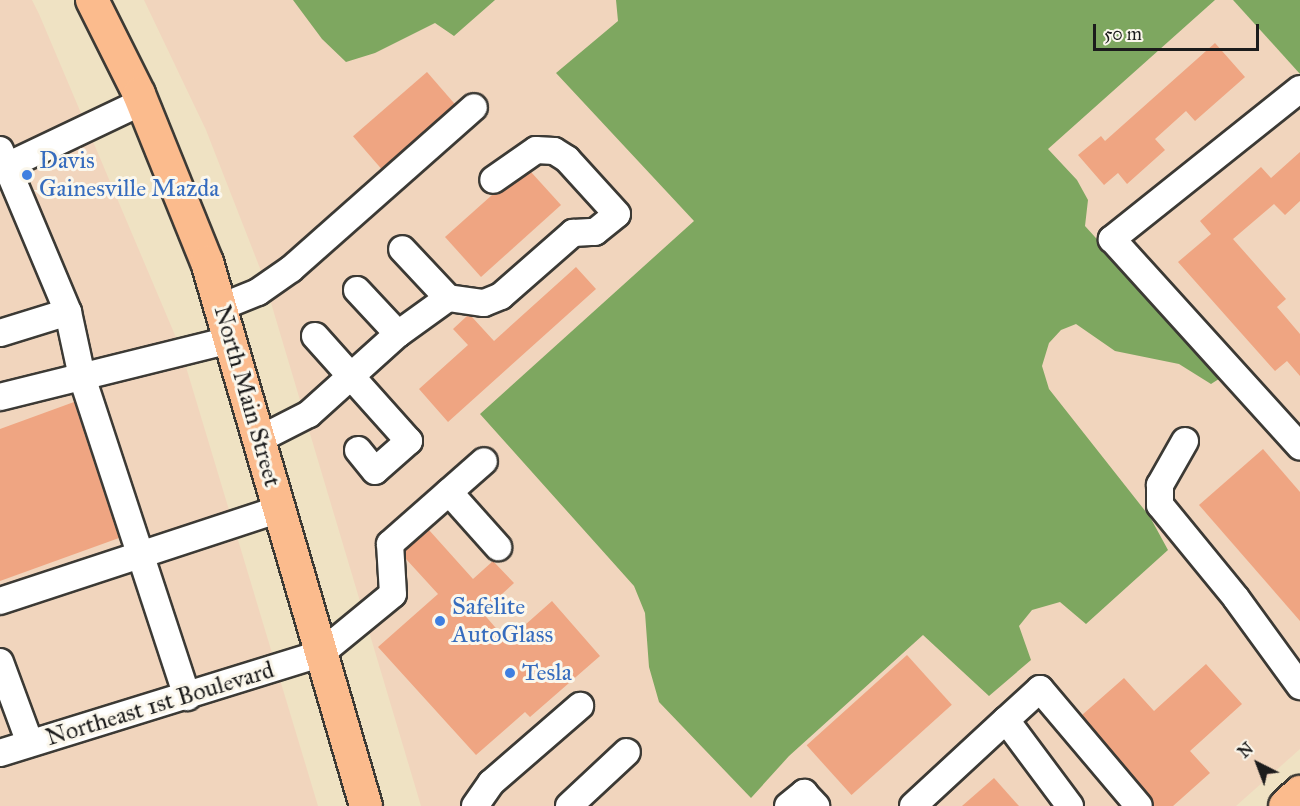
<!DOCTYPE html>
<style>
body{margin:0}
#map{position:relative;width:1300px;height:806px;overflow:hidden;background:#efe2c3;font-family:"IM FELL Great Primer",serif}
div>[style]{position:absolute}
.built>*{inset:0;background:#f1d5bd}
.forest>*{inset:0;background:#7ea760}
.building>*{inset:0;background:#efa582;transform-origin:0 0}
.roads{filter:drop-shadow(2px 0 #3c3a35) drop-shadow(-2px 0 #3c3a35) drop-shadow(0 2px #3c3a35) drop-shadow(0 -2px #3c3a35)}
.minor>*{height:26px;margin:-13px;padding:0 13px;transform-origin:13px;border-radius:13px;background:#fff}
.major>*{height:32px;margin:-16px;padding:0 16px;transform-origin:16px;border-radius:16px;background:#fbbb8d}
.dots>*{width:16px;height:16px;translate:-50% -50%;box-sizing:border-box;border:3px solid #fbf7ec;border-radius:50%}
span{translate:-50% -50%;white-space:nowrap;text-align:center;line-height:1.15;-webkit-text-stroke:6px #fbf7ec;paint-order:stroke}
.shop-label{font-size:24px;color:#366cbe}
.left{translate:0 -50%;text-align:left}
.street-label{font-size:24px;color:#1c1c1c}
.north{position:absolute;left:1228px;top:734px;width:60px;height:60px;-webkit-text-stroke:4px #fbf7ec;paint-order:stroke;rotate:318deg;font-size:16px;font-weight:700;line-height:24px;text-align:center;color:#1c1c1c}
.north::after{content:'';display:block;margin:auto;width:21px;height:27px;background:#1c1c1c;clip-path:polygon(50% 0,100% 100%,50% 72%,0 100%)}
.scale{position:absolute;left:1093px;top:24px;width:166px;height:27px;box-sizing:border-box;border:3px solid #1c1c1c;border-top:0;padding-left:8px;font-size:18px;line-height:21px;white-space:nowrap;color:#1c1c1c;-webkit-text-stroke:4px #fbf7ec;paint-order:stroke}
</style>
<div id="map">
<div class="built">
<i style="clip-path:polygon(0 0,32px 0,39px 14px,180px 347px,318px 806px,0 806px)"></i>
<i style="clip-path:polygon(144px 0,875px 0,1026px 167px,1215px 0,1233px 0,1300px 74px,1300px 749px,1236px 806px,421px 806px,263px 276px,206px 130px)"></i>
</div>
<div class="forest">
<i style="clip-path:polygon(293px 0,495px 0,454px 36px,435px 23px,375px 53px,346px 62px,322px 39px)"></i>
<i style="clip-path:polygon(616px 0,1215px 0,1048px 149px,1077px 180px,1088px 200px,1085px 226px,1222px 377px,1211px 384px,1179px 364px,1115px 351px,1076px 324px,1061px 330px,1049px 343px,1042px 366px,1049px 389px,1150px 517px,1168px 550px,1086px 624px,1060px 602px,1032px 610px,1019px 626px,1031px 660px,989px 696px,923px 635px,789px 756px,751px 798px,659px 702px,649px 667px,645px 613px,634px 586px,480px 414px,694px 221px,556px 73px,618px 21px)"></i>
<i style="clip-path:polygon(1233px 0,1300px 0,1300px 74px)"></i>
</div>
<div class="building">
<i style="clip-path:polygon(1215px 43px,1245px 77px,1195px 121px,1186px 111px,1155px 139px,1165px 150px,1127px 184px,1118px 173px,1104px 185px,1078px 155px,1101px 136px,1105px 141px)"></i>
<i style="left:427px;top:72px;width:43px;height:98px;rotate:49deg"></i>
<i style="clip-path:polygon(1300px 152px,1300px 201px,1285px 215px,1274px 204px,1233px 239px,1286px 299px,1277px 307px,1300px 334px,1300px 376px,1287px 361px,1275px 371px,1178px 262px,1211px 234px,1200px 221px,1261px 167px,1271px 178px)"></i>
<i style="clip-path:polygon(531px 172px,561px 205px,481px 277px,445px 237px,492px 195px)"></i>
<i style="clip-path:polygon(576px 267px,596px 289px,448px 422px,419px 389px,468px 345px,453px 329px,467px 316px,472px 317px,494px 341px)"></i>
<i style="clip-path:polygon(74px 402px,119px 538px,0 581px,0 429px)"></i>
<i style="clip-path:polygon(1263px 449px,1300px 492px,1300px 621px,1199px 505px)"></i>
<i style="clip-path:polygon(429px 530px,473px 579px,493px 561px,514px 583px,482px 612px,507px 641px,552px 601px,600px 656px,530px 717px,525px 712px,476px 755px,378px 647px,438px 594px,406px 559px,405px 550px)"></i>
<i style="left:907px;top:655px;width:67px;height:135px;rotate:48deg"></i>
<i style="clip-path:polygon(1206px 664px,1242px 704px,1190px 751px,1210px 773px,1173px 806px,1154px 806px,1150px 796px,1082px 715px,1124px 678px,1154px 711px)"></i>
<i style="clip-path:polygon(994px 778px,1019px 806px,962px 806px)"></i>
</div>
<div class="roads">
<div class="minor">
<i style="left:1300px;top:89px;width:241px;rotate:141.4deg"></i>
<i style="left:1112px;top:239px;width:280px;rotate:47.8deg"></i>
<i style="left:0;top:150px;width:176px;rotate:67.2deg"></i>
<i style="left:68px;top:312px;width:71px;rotate:162.8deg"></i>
<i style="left:7px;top:166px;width:149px;rotate:-25.4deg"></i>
<i style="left:357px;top:290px;width:60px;rotate:47deg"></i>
<i style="left:448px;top:298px;width:36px;rotate:8deg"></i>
<i style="left:484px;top:303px;width:18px;rotate:-22deg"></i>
<i style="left:501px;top:296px;width:96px;rotate:-41.2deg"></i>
<i style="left:573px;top:233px;width:22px;rotate:-3deg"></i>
<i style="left:595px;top:232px;width:28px;rotate:-39deg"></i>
<i style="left:617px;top:214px;width:74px;rotate:-132.3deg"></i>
<i style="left:567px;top:159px;width:15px;rotate:-148deg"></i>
<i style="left:554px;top:151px;width:18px;rotate:-177deg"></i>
<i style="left:536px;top:150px;width:52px;rotate:145.1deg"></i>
<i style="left:221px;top:307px;width:40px;rotate:-22deg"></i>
<i style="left:258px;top:292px;width:40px;rotate:-34.9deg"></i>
<i style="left:291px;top:269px;width:244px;rotate:-41.5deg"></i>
<i style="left:68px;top:312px;width:66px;rotate:77.8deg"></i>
<i style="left:82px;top:377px;width:337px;rotate:71.8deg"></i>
<i style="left:315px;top:336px;width:141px;rotate:48.2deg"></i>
<i style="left:409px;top:441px;width:45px;rotate:138.6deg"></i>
<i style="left:375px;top:471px;width:27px;rotate:-129deg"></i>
<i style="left:0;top:397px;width:238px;rotate:-13.9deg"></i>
<i style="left:260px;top:439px;width:55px;rotate:-27deg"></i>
<i style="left:309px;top:414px;width:120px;rotate:-42deg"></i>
<i style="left:398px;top:334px;width:62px;rotate:-35.8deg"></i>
<i style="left:448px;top:298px;width:67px;rotate:-133.2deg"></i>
<i style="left:1185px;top:441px;width:51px;rotate:119.6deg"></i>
<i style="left:1160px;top:485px;width:20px;rotate:90deg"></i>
<i style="left:1160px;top:505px;width:120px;rotate:50.7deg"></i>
<i style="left:1236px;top:598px;width:109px;rotate:54deg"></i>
<i style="left:449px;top:492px;width:74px;rotate:48.3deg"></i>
<i style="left:0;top:601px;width:294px;rotate:-18.2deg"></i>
<i style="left:0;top:662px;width:86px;rotate:69.7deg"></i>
<i style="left:0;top:753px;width:335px;rotate:-17.2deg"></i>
<i style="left:320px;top:654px;width:94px;rotate:-39.4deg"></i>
<i style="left:393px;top:594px;width:50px;rotate:-93.4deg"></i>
<i style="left:390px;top:544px;width:125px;rotate:-41.4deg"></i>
<i style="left:475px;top:806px;width:28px;rotate:-55deg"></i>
<i style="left:491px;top:783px;width:118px;rotate:-40.9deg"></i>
<i style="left:569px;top:806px;width:79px;rotate:-43deg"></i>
<i style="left:788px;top:806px;width:21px;rotate:-39deg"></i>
<i style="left:804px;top:793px;width:18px;rotate:47deg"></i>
<i style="left:913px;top:806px;width:127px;rotate:-42.8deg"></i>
<i style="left:1070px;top:806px;width:107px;rotate:-126.7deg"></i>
<i style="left:1006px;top:720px;width:46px;rotate:-42.4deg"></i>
<i style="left:1040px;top:689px;width:153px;rotate:49.8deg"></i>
</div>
<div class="major">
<i style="left:92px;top:0;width:105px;rotate:63.4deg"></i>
<i style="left:139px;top:94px;width:181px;rotate:68deg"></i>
<i style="left:207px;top:262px;width:567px;rotate:73.71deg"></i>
<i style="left:1285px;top:806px;width:21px;rotate:-43deg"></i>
</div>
</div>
<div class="dots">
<i style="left:27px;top:175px;background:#3f7fe0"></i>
<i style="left:440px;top:621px;background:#3f7fe0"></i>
<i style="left:510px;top:673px;background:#3f7fe0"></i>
</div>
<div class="shop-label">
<span class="left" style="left:39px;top:175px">Davis<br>Gainesville Mazda</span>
<span class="left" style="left:452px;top:621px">Safelite<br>AutoGlass</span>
<span class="left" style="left:522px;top:673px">Tesla</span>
</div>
<div class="street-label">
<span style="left:247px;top:396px;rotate:74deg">North Main Street</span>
<span style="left:160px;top:704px;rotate:-17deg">Northeast 1st Boulevard</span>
</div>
<div class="north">N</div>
<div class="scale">50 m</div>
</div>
